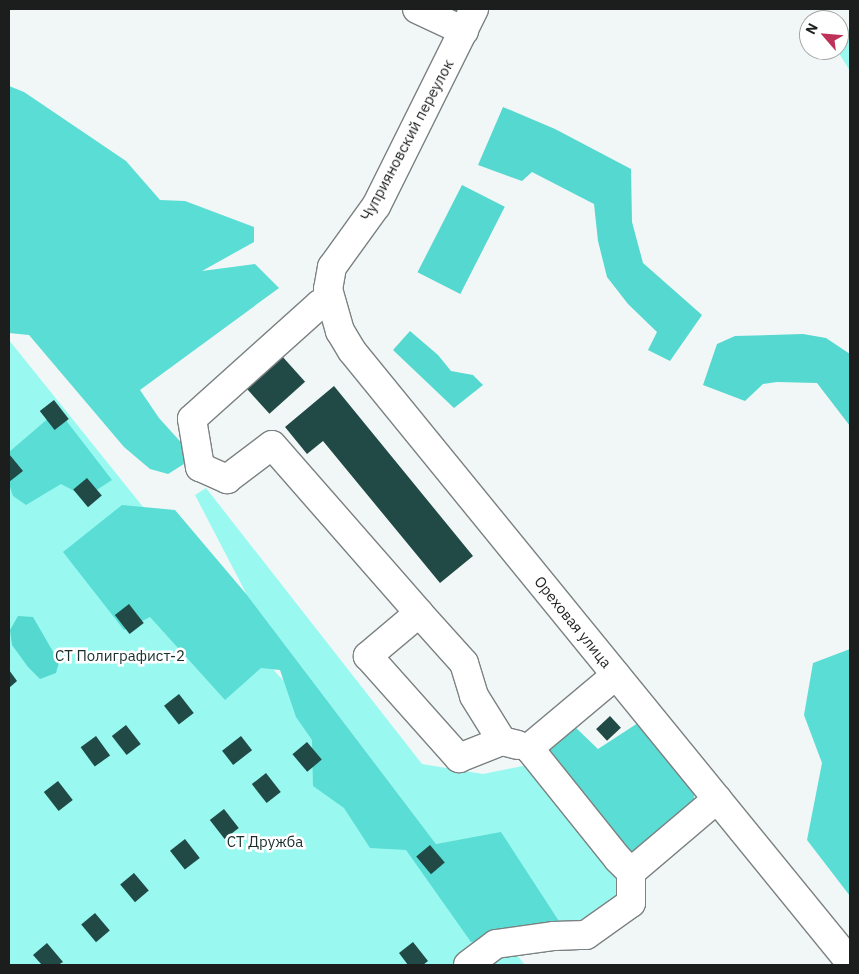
<!DOCTYPE html>
<meta charset="utf-8">
<style>
body{margin:0}
#map{position:relative;width:859px;height:974px;overflow:hidden;background:#f1f7f7;font-family:"IBM Plex Sans",sans-serif}
div>[style]{position:absolute}
.green>*{inset:0;background:#99f9f1}
.forest>*{inset:0;background:#5addd4}
.water>*{inset:0;background:#54d8cf;transform-origin:0 0}
.building>*{inset:0;background:#214946;transform-origin:0 0}
.roads{filter:drop-shadow(1px 0 #7c8181) drop-shadow(-1px 0 #7c8181) drop-shadow(0 1px #7c8181) drop-shadow(0 -1px #7c8181)}
.minor>*{height:28px;margin:-14px;padding:0 14px;transform-origin:14px;border-radius:14px;background:#fff}
span{translate:-50% -50%;white-space:nowrap;text-align:center;line-height:1.15;-webkit-text-stroke:5px #fff;paint-order:stroke}
.street-label{font-size:15px;color:#1c1e1e}
.park-label{font-size:15px;color:#182e2c}
.frame{position:absolute;inset:0;border:10px solid #1c1e1e;pointer-events:none}
.north{position:absolute;left:799px;top:10px;width:50px;height:50px;box-sizing:border-box;background:#fff;border:1px solid #a4a5a5;border-radius:50%;rotate:297deg;font-size:14px;font-weight:700;line-height:20px;text-align:center;color:#1c1e1e}
.north::after{content:'';display:block;margin:auto;width:18px;height:22px;background:#c0315a;clip-path:polygon(50% 0,100% 100%,50% 72%,0 100%)}
</style>
<div id="map">
<div class="green">
<i style="clip-path:polygon(850px 28px,850px 71px,837px 50px,839px 50px,839px 37px)"></i>
<i style="clip-path:polygon(9px 340px,278px 675px,328px 723px,525px 965px,9px 965px)"></i>
<i style="clip-path:polygon(206px 488px,422px 764px,483px 774px,532px 764px,622px 883px,622px 897px,581px 929px,559px 921px,501px 833px,436px 844px,247px 595px,195px 495px)"></i>
</div>
<div class="forest">
<i style="clip-path:polygon(9px 86px,24px 92px,126px 161px,160px 200px,185px 201px,254px 227px,254px 242px,202px 271px,255px 264px,279px 288px,140px 390px,159px 418px,187px 449px,192px 459px,168px 474px,150px 469px,124px 447px,29px 335px,9px 333px)"></i>
<i style="clip-path:polygon(58px 410px,112px 480px,86px 497px,61px 484px,26px 505px,13px 496px,9px 484px,9px 452px)"></i>
<i style="clip-path:polygon(122px 505px,175px 510px,247px 595px,436px 844px,501px 832px,559px 921px,547px 933px,471px 942px,406px 850px,370px 848px,344px 808px,313px 786px,312px 740px,296px 717px,280px 670px,261px 668px,225px 700px,150px 617px,124px 630px,63px 552px)"></i>
<i style="clip-path:polygon(850px 649px,850px 896px,807px 840px,822px 763px,804px 715px,813px 663px)"></i>
<i style="clip-path:polygon(641px 721px,695px 790px,693px 807px,634px 854px,616px 848px,542px 753px,573px 725px,598px 749px)"></i>
</div>
<div class="water">
<i style="clip-path:polygon(503px 107px,555px 129px,631px 169px,632px 222px,643px 263px,702px 315px,670px 361px,648px 350px,657px 332px,628px 304px,607px 277px,598px 241px,594px 204px,532px 172px,522px 181px,478px 165px)"></i>
<i style="left:462px;top:185px;width:48px;height:98px;rotate:27deg"></i>
<i style="clip-path:polygon(410px 331px,438px 355px,451px 371px,473px 375px,483px 385px,454px 408px,393px 350px)"></i>
<i style="clip-path:polygon(803px 334px,826px 338px,850px 354px,850px 426px,817px 383px,777px 382px,763px 384px,745px 401px,703px 385px,717px 344px,735px 336px)"></i>
<i style="clip-path:polygon(18px 616px,33px 617px,59px 662px,56px 673px,40px 679px,28px 667px,12px 645px,10px 630px)"></i>
</div>
<div class="building">
<i style="left:281px;top:355px;width:36px;height:48px;rotate:48deg"></i>
<i style="clip-path:polygon(334px 386px,473px 556px,440px 583px,323px 441px,307px 454px,285px 427px)"></i>
<i style="left:54px;top:400px;width:24px;height:18px;rotate:52deg"></i>
<i style="clip-path:polygon(9px 454px,23px 471px,9px 482px)"></i>
<i style="left:87px;top:478px;width:23px;height:18px;rotate:50deg"></i>
<i style="left:129px;top:604px;width:24px;height:18px;rotate:52deg"></i>
<i style="clip-path:polygon(9px 670px,17px 681px,9px 688px)"></i>
<i style="left:179px;top:694px;width:24px;height:19px;rotate:52deg"></i>
<i style="left:610px;top:716px;width:16px;height:19px;rotate:47deg"></i>
<i style="left:126px;top:725px;width:24px;height:18px;rotate:52deg"></i>
<i style="left:96px;top:736px;width:24px;height:19px;rotate:54deg"></i>
<i style="left:241px;top:736px;width:18px;height:24px;rotate:52deg"></i>
<i style="left:307px;top:742px;width:23px;height:19px;rotate:50deg"></i>
<i style="left:266px;top:773px;width:24px;height:18px;rotate:52deg"></i>
<i style="left:58px;top:781px;width:24px;height:18px;rotate:52deg"></i>
<i style="left:224px;top:809px;width:24px;height:18px;rotate:52deg"></i>
<i style="left:185px;top:839px;width:24px;height:19px;rotate:52deg"></i>
<i style="left:430px;top:845px;width:23px;height:18px;rotate:50deg"></i>
<i style="left:134px;top:873px;width:23px;height:18px;rotate:50deg"></i>
<i style="left:95px;top:913px;width:23px;height:18px;rotate:50deg"></i>
<i style="clip-path:polygon(413px 942px,428px 961px,423px 965px,408px 965px,399px 953px)"></i>
<i style="clip-path:polygon(47px 943px,63px 962px,58px 965px,42px 965px,33px 955px)"></i>
</div>
<div class="roads">
<div class="minor">
<i style="left:417px;top:9px;width:52px;rotate:25.1deg"></i>
<i style="left:474px;top:9px;width:220px;rotate:116.4deg"></i>
<i style="left:376px;top:206px;width:75px;rotate:125.8deg"></i>
<i style="left:332px;top:267px;width:22px;rotate:100deg"></i>
<i style="left:328px;top:289px;width:44px;rotate:74.1deg"></i>
<i style="left:340px;top:331px;width:23px;rotate:59deg"></i>
<i style="left:352px;top:351px;width:788px;rotate:50.82deg"></i>
<i style="left:330px;top:300px;width:11px;rotate:158deg"></i>
<i style="left:320px;top:304px;width:172px;rotate:138.1deg"></i>
<i style="left:192px;top:419px;width:49px;rotate:80.5deg"></i>
<i style="left:200px;top:467px;width:30px;rotate:24deg"></i>
<i style="left:227px;top:479px;width:56px;rotate:-37.1deg"></i>
<i style="left:272px;top:445px;width:223px;rotate:48.8deg"></i>
<i style="left:419px;top:613px;width:67px;rotate:139.9deg"></i>
<i style="left:368px;top:656px;width:137px;rotate:48.3deg"></i>
<i style="left:459px;top:758px;width:46px;rotate:-21.6deg"></i>
<i style="left:419px;top:613px;width:67px;rotate:48deg"></i>
<i style="left:464px;top:663px;width:34px;rotate:73deg"></i>
<i style="left:474px;top:696px;width:53px;rotate:58.1deg"></i>
<i style="left:502px;top:741px;width:16px;rotate:14deg"></i>
<i style="left:616px;top:675px;width:114px;rotate:140deg"></i>
<i style="left:529px;top:748px;width:142px;rotate:51.3deg"></i>
<i style="left:618px;top:859px;width:18px;rotate:45deg"></i>
<i style="left:468px;top:965px;width:35px;rotate:-37deg"></i>
<i style="left:496px;top:944px;width:59px;rotate:-7.9deg"></i>
<i style="left:554px;top:936px;width:32px;rotate:-2deg"></i>
<i style="left:586px;top:935px;width:55px;rotate:-35.4deg"></i>
<i style="left:631px;top:903px;width:31px;rotate:-90deg"></i>
<i style="left:631px;top:872px;width:113px;rotate:-40.3deg"></i>
</div>
</div>
<div class="street-label">
<span style="left:407px;top:140px;rotate:-62deg">Чуприяновский переулок</span>
<span style="left:573px;top:622px;rotate:51deg">Ореховая улица</span>
</div>
<div class="park-label">
<span style="left:120px;top:656px">СТ Полиграфист-2</span>
<span style="left:265px;top:842px">СТ Дружба</span>
</div>
<div class="frame"></div>
<div class="north">N</div>
</div>
